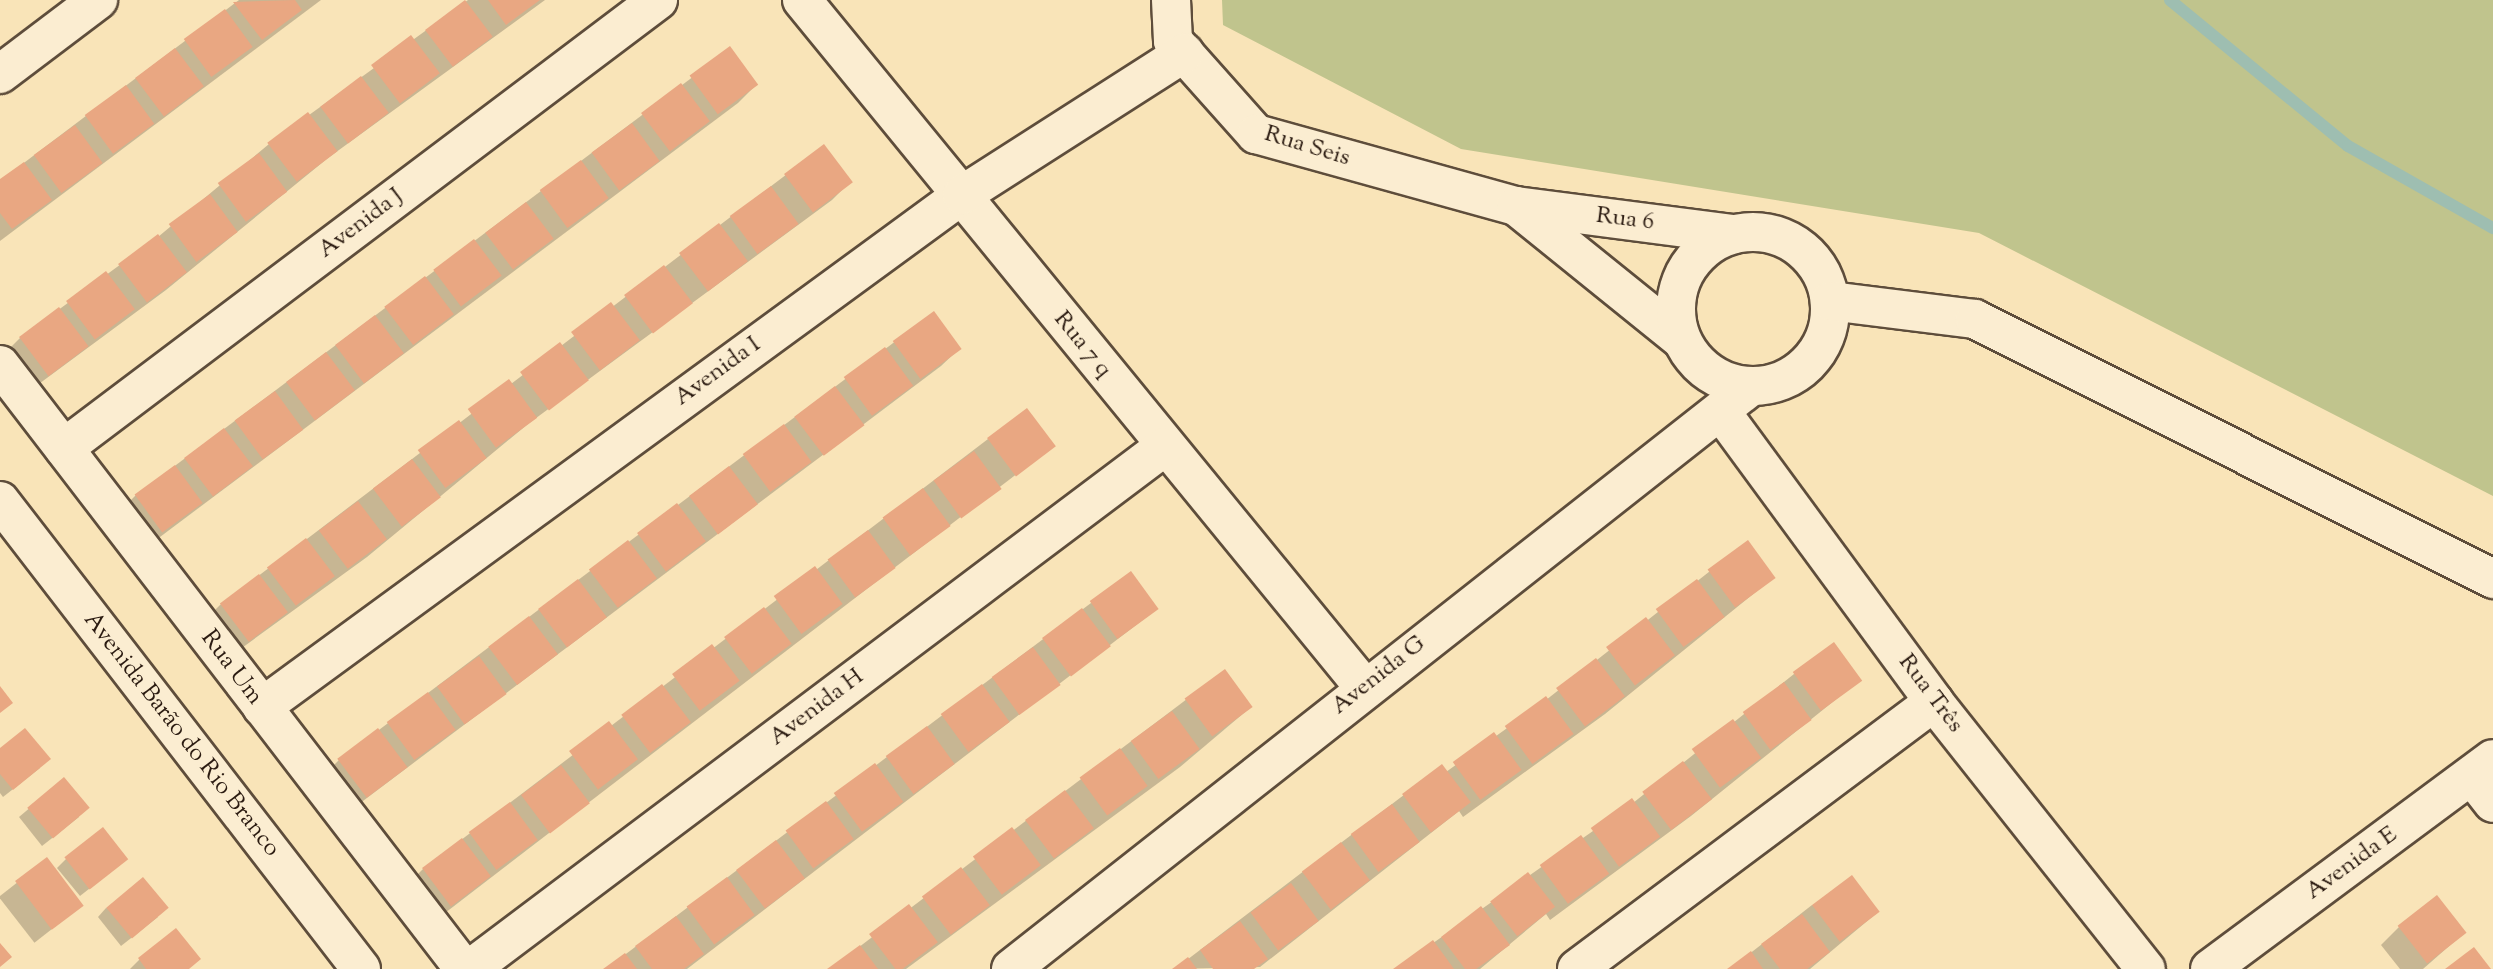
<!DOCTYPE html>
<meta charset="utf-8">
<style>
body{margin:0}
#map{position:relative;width:2493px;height:969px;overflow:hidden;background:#f9e4b8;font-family:"Sorts Mill Goudy",serif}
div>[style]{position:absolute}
.green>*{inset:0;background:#c0c48d}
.shadow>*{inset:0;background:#0003;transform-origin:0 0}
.stream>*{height:12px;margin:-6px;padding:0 6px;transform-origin:6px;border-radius:6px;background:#9ebeb1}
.building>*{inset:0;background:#e9a782;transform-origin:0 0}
.roads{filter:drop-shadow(2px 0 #5e4d3b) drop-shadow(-2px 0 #5e4d3b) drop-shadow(0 2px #5e4d3b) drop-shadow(0 -2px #5e4d3b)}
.street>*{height:38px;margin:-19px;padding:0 19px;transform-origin:19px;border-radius:19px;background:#fbedd1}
.street>.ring{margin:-19px;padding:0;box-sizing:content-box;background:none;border:38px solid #fbedd1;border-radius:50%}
.secondary>*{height:38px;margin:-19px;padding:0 19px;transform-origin:19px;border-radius:19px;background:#fbedd1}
span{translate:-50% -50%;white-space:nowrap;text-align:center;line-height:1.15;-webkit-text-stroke:5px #fbedd1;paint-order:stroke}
.street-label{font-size:24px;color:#2b1b11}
</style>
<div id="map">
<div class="green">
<i style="clip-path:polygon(1222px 0,2493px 0,2493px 496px,1979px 233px,1461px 149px,1223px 25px)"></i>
</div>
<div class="shadow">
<i style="clip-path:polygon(239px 0,321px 0,0 241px,0 181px)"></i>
<i style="clip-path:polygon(468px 0,545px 0,328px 158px,166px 290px,28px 392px,2px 356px,20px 338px,158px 237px,269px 144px)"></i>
<i style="clip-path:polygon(730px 49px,756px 85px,738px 103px,144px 549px,118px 513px,136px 495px)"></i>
<i style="clip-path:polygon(824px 146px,850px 182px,832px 200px,528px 424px,367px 557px,228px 658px,202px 623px,220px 605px)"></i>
<i style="clip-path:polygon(933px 313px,959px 349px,941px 366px,347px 813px,321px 778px,339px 760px)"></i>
<i style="clip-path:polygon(988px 439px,1053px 446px,432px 923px,405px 887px,423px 869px)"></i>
<i style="clip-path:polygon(1747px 542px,1773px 578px,1605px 714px,1463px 817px,1459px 811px,1260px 967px,1175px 969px,1442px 766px,1446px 772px,1546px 700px)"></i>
<i style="clip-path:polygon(1091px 603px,1157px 609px,687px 969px,606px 969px)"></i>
<i style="clip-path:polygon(1224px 671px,1251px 707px,1180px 767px,906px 969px,830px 969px)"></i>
<i style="clip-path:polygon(1794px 674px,1860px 680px,1691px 816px,1550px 920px,1546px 914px,1480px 969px,1396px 969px,1633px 803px)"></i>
<i style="clip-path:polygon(0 750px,40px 768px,3px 797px,0 793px)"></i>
<i style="clip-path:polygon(64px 779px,79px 817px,42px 846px,19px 817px)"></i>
<i style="clip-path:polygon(66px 859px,117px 867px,80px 896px,57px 868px)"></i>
<i style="left:46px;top:860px;width:58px;height:60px;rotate:52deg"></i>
<i style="clip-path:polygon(1812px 905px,1878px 912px,1810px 969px,1730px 969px)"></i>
<i style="clip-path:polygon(106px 908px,158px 917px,121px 946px,98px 917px)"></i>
<i style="clip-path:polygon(2399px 927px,2464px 933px,2423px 969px,2400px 969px,2381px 945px)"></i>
<i style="clip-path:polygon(176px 930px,189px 969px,130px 969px,139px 960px)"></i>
</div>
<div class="stream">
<i style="left:2170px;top:0;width:230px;rotate:39.4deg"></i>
<i style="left:2348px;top:146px;width:167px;rotate:29.5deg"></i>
</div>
<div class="building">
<i style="clip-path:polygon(295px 0,302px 10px,262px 40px,233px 2px)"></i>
<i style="left:465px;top:0;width:46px;height:50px;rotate:53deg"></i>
<i style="clip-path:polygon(488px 0,540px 0,506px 25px)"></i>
<i style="left:225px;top:9px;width:47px;height:51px;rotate:54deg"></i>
<i style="left:411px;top:35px;width:48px;height:50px;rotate:53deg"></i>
<i style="left:730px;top:46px;width:48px;height:50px;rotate:54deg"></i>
<i style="left:175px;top:48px;width:48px;height:50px;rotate:53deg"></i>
<i style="left:361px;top:76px;width:46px;height:51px;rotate:53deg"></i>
<i style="left:681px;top:83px;width:48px;height:50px;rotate:53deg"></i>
<i style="left:126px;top:85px;width:48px;height:51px;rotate:54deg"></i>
<i style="left:308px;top:112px;width:49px;height:51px;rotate:53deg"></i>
<i style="left:632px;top:123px;width:47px;height:50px;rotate:54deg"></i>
<i style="left:75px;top:125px;width:47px;height:51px;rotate:54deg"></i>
<i style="left:824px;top:144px;width:48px;height:50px;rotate:53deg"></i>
<i style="left:259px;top:153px;width:48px;height:51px;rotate:54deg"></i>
<i style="left:581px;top:160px;width:47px;height:51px;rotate:54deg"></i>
<i style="clip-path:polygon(24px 162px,52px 200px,12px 229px,0 213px,0 179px)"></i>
<i style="left:771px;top:186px;width:47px;height:51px;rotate:54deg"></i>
<i style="left:210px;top:194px;width:47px;height:51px;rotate:54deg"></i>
<i style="left:526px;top:202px;width:46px;height:51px;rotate:53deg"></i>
<i style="left:719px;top:223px;width:48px;height:50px;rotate:53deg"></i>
<i style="left:158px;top:234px;width:48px;height:50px;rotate:53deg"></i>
<i style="left:474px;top:239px;width:46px;height:51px;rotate:53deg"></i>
<i style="left:664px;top:265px;width:48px;height:50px;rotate:53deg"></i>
<i style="left:106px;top:271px;width:48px;height:50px;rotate:53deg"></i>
<i style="left:425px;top:276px;width:48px;height:51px;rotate:53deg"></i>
<i style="left:611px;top:302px;width:48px;height:50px;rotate:53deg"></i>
<i style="left:59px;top:307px;width:49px;height:50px;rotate:53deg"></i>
<i style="left:934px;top:311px;width:47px;height:51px;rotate:54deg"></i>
<i style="left:375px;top:315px;width:48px;height:50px;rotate:53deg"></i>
<i style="left:560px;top:342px;width:48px;height:50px;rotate:53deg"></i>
<i style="left:885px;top:347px;width:48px;height:51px;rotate:54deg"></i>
<i style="left:326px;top:352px;width:48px;height:50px;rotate:53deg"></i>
<i style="left:509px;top:379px;width:48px;height:51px;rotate:54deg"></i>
<i style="left:835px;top:386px;width:49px;height:51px;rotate:53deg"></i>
<i style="left:275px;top:391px;width:48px;height:50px;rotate:54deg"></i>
<i style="left:1027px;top:408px;width:48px;height:50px;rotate:53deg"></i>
<i style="left:459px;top:420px;width:47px;height:51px;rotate:54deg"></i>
<i style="left:784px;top:424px;width:47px;height:51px;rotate:54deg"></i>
<i style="left:224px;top:428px;width:48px;height:50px;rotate:53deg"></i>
<i style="left:974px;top:451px;width:47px;height:50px;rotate:54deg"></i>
<i style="left:412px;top:459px;width:48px;height:49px;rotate:53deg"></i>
<i style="left:175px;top:465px;width:47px;height:50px;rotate:54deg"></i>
<i style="left:729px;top:466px;width:48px;height:50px;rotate:53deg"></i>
<i style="left:923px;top:488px;width:47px;height:50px;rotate:54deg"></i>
<i style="left:358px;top:501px;width:48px;height:49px;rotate:53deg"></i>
<i style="left:677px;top:503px;width:48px;height:50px;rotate:53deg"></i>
<i style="left:868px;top:530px;width:47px;height:50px;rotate:54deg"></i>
<i style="left:306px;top:538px;width:48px;height:49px;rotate:53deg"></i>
<i style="left:628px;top:540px;width:48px;height:49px;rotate:53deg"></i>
<i style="left:1748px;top:540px;width:47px;height:50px;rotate:54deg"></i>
<i style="left:815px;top:566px;width:47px;height:51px;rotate:54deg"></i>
<i style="left:1131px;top:571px;width:47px;height:51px;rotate:54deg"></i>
<i style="left:259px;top:574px;width:48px;height:49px;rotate:53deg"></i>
<i style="left:578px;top:579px;width:48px;height:50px;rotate:53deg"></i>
<i style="left:1697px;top:579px;width:47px;height:51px;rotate:54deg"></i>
<i style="left:764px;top:607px;width:46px;height:50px;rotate:53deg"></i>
<i style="left:1082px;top:608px;width:48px;height:50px;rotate:53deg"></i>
<i style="left:529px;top:616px;width:48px;height:51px;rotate:53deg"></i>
<i style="left:1646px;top:617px;width:48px;height:50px;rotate:53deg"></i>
<i style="left:1834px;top:642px;width:48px;height:51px;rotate:54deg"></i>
<i style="left:712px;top:644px;width:46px;height:50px;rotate:53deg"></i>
<i style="left:1033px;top:647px;width:47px;height:51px;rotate:54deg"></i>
<i style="left:479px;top:656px;width:47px;height:52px;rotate:54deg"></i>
<i style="left:1596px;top:658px;width:48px;height:50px;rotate:53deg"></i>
<i style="left:1225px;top:669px;width:47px;height:50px;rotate:54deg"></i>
<i style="left:1784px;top:682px;width:47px;height:51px;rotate:54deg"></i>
<i style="left:662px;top:684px;width:48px;height:51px;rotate:53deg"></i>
<i style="left:982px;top:684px;width:47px;height:51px;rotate:54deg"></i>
<i style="clip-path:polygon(0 686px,13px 703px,0 713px)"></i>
<i style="left:428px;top:692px;width:47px;height:51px;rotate:54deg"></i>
<i style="left:1546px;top:696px;width:47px;height:51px;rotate:54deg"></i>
<i style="left:1172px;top:711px;width:47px;height:51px;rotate:54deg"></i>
<i style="left:1733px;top:719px;width:48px;height:51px;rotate:54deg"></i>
<i style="left:609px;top:721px;width:48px;height:50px;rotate:53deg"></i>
<i style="left:927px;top:726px;width:47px;height:51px;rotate:54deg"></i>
<i style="clip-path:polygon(25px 728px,51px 759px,13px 790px,0 774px,0 748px)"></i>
<i style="left:378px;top:728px;width:49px;height:51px;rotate:53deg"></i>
<i style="left:1494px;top:732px;width:47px;height:51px;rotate:54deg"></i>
<i style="left:1120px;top:748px;width:47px;height:50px;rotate:54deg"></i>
<i style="left:1683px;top:761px;width:48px;height:51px;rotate:53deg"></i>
<i style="left:875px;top:763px;width:48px;height:51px;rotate:54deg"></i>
<i style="left:1442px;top:764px;width:48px;height:50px;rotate:53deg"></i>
<i style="left:561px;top:765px;width:48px;height:50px;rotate:53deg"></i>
<i style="left:64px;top:777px;width:40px;height:48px;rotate:50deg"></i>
<i style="left:1065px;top:790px;width:48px;height:50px;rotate:53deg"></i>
<i style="left:1632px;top:798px;width:48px;height:51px;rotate:54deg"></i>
<i style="left:826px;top:801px;width:47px;height:50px;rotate:54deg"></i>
<i style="left:510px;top:802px;width:47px;height:51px;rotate:54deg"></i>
<i style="left:1392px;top:804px;width:47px;height:51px;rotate:54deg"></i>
<i style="left:103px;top:827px;width:41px;height:49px;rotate:52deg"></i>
<i style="left:1012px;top:827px;width:48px;height:49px;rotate:53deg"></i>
<i style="left:1581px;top:835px;width:48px;height:51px;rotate:54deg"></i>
<i style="left:462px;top:838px;width:48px;height:50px;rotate:53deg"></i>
<i style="left:776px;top:840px;width:48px;height:50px;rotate:53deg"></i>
<i style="left:1341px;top:842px;width:48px;height:49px;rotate:53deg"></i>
<i style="left:47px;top:857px;width:61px;height:40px;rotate:53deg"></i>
<i style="left:961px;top:867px;width:48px;height:49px;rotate:53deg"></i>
<i style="left:1528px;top:872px;width:44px;height:48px;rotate:52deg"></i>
<i style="left:1852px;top:875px;width:46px;height:50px;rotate:53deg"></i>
<i style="left:143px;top:877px;width:40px;height:48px;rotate:50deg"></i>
<i style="left:727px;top:877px;width:47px;height:50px;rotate:54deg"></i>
<i style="left:1291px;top:883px;width:47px;height:50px;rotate:54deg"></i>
<i style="left:2437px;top:895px;width:48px;height:50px;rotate:52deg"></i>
<i style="left:909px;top:904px;width:48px;height:50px;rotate:53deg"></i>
<i style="clip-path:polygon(1481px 906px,1510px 945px,1476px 969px,1465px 969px,1441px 937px)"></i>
<i style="clip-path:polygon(1802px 914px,1830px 952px,1807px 969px,1780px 969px,1761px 944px)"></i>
<i style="clip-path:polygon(676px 916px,704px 954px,684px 969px,652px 969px,635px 946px)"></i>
<i style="clip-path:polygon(1240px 921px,1268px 959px,1254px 969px,1213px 969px,1200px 950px)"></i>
<i style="clip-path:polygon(176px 928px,201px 959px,189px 969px,146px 969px,138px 958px)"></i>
<i style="clip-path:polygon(1433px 940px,1454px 969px,1393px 969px)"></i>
<i style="clip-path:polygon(0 943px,12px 957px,0 967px)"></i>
<i style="clip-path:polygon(860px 945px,878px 969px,827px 969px)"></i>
<i style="clip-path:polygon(2474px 947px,2491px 969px,2445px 969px)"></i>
<i style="clip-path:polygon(1751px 951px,1763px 969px,1727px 969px)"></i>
<i style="clip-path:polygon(625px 953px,637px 969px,603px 969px)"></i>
<i style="clip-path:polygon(1188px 957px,1197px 969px,1172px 969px)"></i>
</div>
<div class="roads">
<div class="street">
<i style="left:802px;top:0;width:888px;rotate:50.72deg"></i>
<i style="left:1171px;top:0;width:41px;rotate:87.2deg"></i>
<i style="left:1173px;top:41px;width:125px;rotate:48.3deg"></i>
<i style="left:1256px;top:134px;width:270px;rotate:15.5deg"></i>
<i style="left:1516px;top:206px;width:219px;rotate:7.4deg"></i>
<i style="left:0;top:74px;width:123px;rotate:-37.1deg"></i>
<i style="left:1516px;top:206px;width:212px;rotate:38.9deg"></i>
<i class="ring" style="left:1676px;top:232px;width:116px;height:116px"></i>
<i style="left:1830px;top:301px;width:146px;rotate:7.1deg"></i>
<i style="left:1975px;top:319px;width:580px;rotate:26.65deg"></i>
<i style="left:1722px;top:413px;width:358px;rotate:53.7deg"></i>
<i style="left:1934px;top:702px;width:341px;rotate:51.6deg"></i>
<i style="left:64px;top:448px;width:744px;rotate:-37.02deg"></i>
<i style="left:262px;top:707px;width:867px;rotate:-36.18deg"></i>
<i style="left:962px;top:195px;width:264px;rotate:-32.6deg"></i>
<i style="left:2472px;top:776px;width:34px;rotate:52deg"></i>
<i style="left:470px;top:969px;width:868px;rotate:-36.95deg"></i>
<i style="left:1011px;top:969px;width:941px;rotate:-38.22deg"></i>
<i style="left:1577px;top:969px;width:446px;rotate:-36.8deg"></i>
<i style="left:2210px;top:969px;width:352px;rotate:-36.6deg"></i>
</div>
<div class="secondary">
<i style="left:0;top:365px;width:762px;rotate:52.47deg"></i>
<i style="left:0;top:501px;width:591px;rotate:52.35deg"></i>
</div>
</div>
<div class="street-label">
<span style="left:1307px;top:147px;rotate:17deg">Rua Seis</span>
<span style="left:1625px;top:220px;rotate:7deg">Rua 6</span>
<span style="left:361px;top:224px;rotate:-37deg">Avenida J</span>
<span style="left:1082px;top:345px;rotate:51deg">Rua 7 q</span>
<span style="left:718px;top:372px;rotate:-36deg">Avenida I</span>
<span style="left:231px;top:668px;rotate:53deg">Rua Um</span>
<span style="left:1379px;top:676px;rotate:-38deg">Avenida G</span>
<span style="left:1930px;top:694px;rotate:53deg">Rua Três</span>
<span style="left:817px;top:708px;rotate:-37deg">Avenida H</span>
<span style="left:181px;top:735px;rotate:52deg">Avenida Barão do Rio Branco</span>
<span style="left:2352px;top:864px;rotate:-36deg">Avenida E</span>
</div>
</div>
